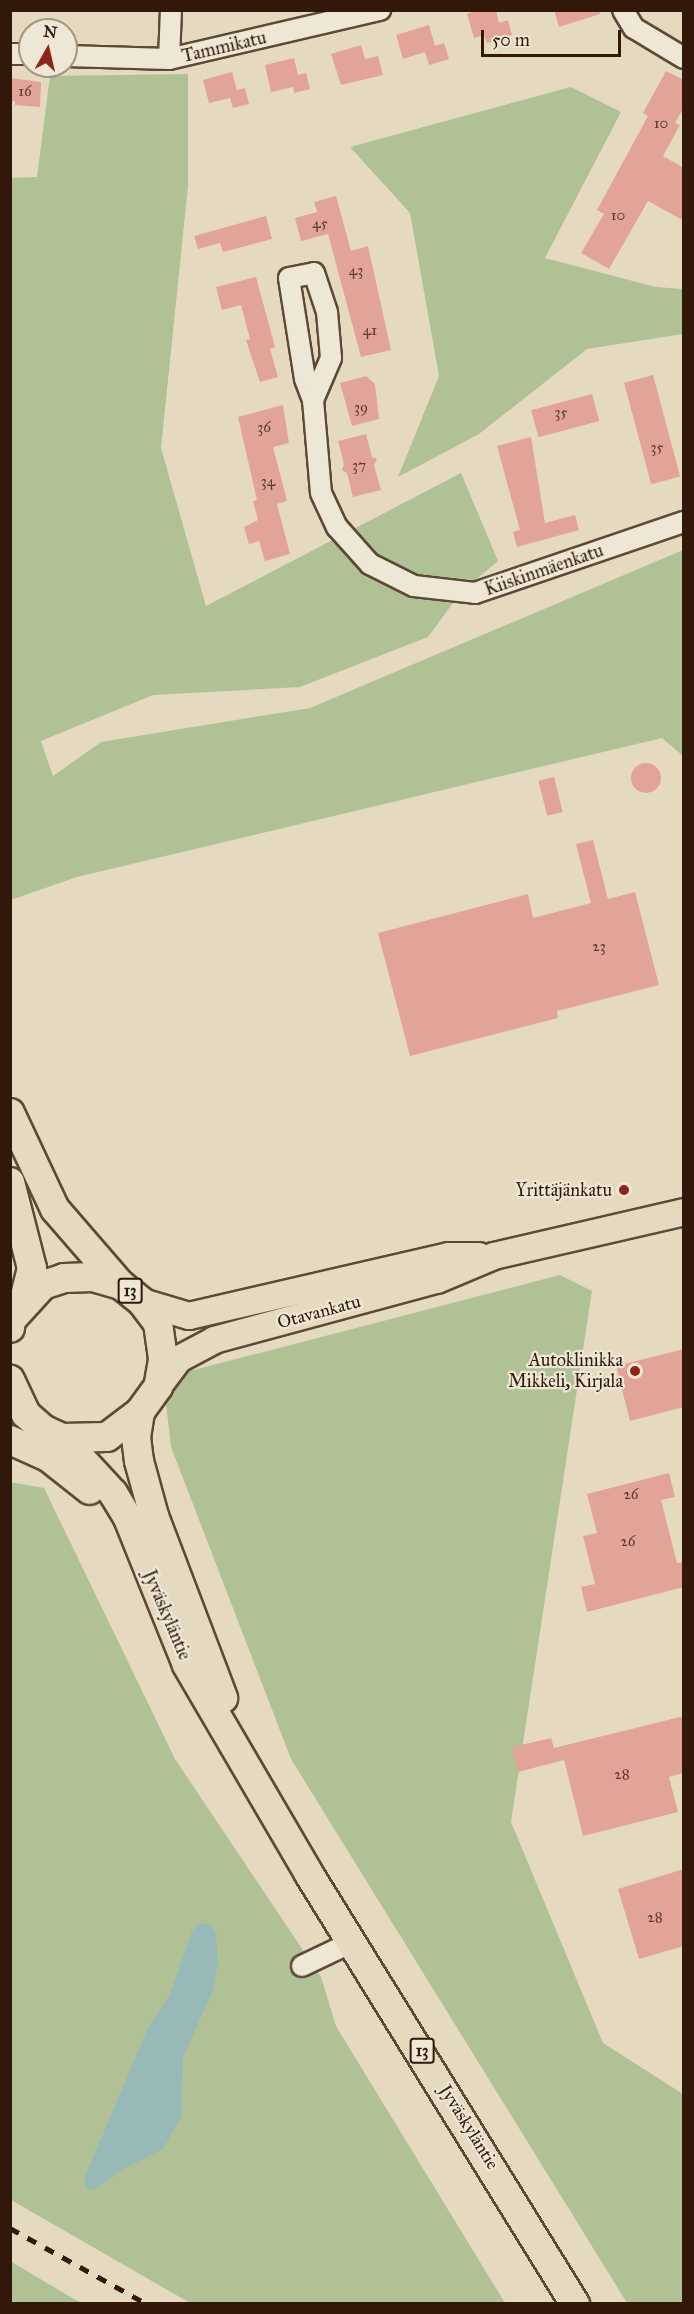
<!DOCTYPE html>
<meta charset="utf-8">
<style>
body{margin:0}
#map{position:relative;width:694px;height:2314px;overflow:hidden;background:#e5dac0;font-family:"IM FELL Great Primer",serif}
div>[style]{position:absolute}
.green>*{inset:0;background:#b0c196}
.water>*{inset:0;background:#97bab8}
.building>*{inset:0;background:#e2a498;transform-origin:0 0}
.round{border-radius:50%}
.roads{filter:drop-shadow(2px 0 #5e4836) drop-shadow(-2px 0 #5e4836) drop-shadow(0 2px #5e4836) drop-shadow(0 -2px #5e4836)}
.minor>*{height:20px;margin:-10px;padding:0 10px;transform-origin:10px;border-radius:10px;background:#eee7d6}
.major>*{height:26px;margin:-13px;padding:0 13px;transform-origin:13px;border-radius:13px;background:#e5dac0}
.highway>*{height:28px;margin:-14px;padding:0 14px;transform-origin:14px;border-radius:14px;background:#e5dac0}
.rail>*{height:4.5px;margin-top:-2.25px;transform-origin:0;background:repeating-linear-gradient(90deg,#311808 0 10px,transparent 0 20px)}
.dots>*{width:16px;height:16px;translate:-50% -50%;box-sizing:border-box;border:3px solid #eee7d6;border-radius:50%}
span{translate:-50% -50%;white-space:nowrap;text-align:center;line-height:1.15;-webkit-text-stroke:4.5px #eee7d6;paint-order:stroke}
.number-label{font-size:15px;color:#5d3b2c}
.number-label span{-webkit-text-stroke-width:0}
.shield-label span{padding:2px 4px;background:#eee7d6;border:2px solid;border-radius:4px;-webkit-text-stroke-width:0}
.shield-label{font-size:16px;color:#311808;font-weight:700}
.street-label{font-size:18px;color:#311808}
.poi-label{font-size:18px;color:#311808}
.right{translate:-100% -50%;text-align:right}
.frame{position:absolute;inset:0;border:12px solid #311808;pointer-events:none}
.north{position:absolute;left:18px;top:18px;width:60px;height:60px;box-sizing:border-box;background:#eee7d6;border:2px solid #a29484;border-radius:50%;rotate:8deg;font-size:16px;font-weight:700;line-height:24px;text-align:center;color:#311808}
.north::after{content:'';display:block;margin:auto;width:21px;height:27px;background:#8f2418;clip-path:polygon(50% 0,100% 100%,50% 72%,0 100%)}
.scale{position:absolute;left:481px;top:30px;width:140px;height:27px;box-sizing:border-box;border:3px solid #311808;border-top:0;padding-left:8px;font-size:18px;line-height:21px;white-space:nowrap;color:#311808;-webkit-text-stroke:4px #eee7d6;paint-order:stroke}
</style>
<div id="map">
<div class="green">
<i style="clip-path:polygon(188px 74px,188px 186px,161px 448px,206px 606px,461px 473px,498px 561px,461px 592px,428px 637px,300px 687px,153px 695px,41px 741px,53px 776px,101px 742px,310px 708px,683px 550px,683px 756px,662px 738px,77px 877px,11px 900px,10px 178px,37px 177px,50px 76px)"></i>
<i style="clip-path:polygon(571px 87px,621px 112px,545px 258px,656px 287px,683px 289px,683px 334px,587px 349px,479px 434px,398px 477px,439px 376px,410px 213px,350px 147px)"></i>
<i style="clip-path:polygon(560px 1275px,592px 1291px,511px 1822px,603px 2043px,683px 2094px,683px 2303px,627px 2303px,291px 1759px,171px 1447px,163px 1378px)"></i>
<i style="clip-path:polygon(10px 1482px,44px 1488px,175px 1759px,321px 1977px,336px 2026px,505px 2303px,190px 2303px,11px 2200px)"></i>
<i style="clip-path:polygon(10px 2261px,74px 2299px,82px 2303px,11px 2303px)"></i>
</div>
<div class="water">
<i style="clip-path:polygon(200px 1923px,212px 1925px,216px 1935px,218px 1963px,212px 1992px,183px 2058px,181px 2117px,163px 2149px,119px 2171px,94px 2190px,86px 2187px,84px 2179px,147px 2030px,170px 1994px,192px 1931px)"></i>
</div>
<div class="building">
<i style="clip-path:polygon(478px 10px,496px 10px,499px 23px,508px 20px,512px 35px,487px 43px,484px 35px,474px 38px,467px 14px)"></i>
<i style="clip-path:polygon(554px 10px,599px 10px,600px 14px,559px 27px)"></i>
<i style="clip-path:polygon(429px 25px,435px 46px,444px 43px,449px 59px,429px 65px,425px 52px,403px 59px,396px 35px)"></i>
<i style="clip-path:polygon(361px 45px,365px 59px,378px 56px,383px 75px,341px 85px,331px 54px)"></i>
<i style="clip-path:polygon(294px 58px,298px 75px,306px 73px,310px 89px,294px 93px,293px 87px,271px 92px,265px 65px)"></i>
<i style="clip-path:polygon(666px 71px,684px 80px,684px 107px,675px 123px,680px 125px,663px 156px,684px 168px,684px 221px,648px 201px,609px 269px,581px 253px,604px 214px,597px 210px,648px 116px,643px 113px)"></i>
<i style="clip-path:polygon(232px 72px,237px 90px,245px 88px,249px 104px,233px 108px,230px 98px,209px 103px,203px 80px)"></i>
<i style="clip-path:polygon(10px 78px,41px 82px,40px 107px,15px 105px,15px 101px,10px 101px)"></i>
<i style="clip-path:polygon(336px 196px,351px 251px,368px 246px,391px 350px,361px 357px,328px 234px,301px 241px,295px 218px,317px 212px,314px 202px)"></i>
<i style="clip-path:polygon(266px 216px,272px 239px,223px 252px,220px 243px,198px 249px,194px 236px)"></i>
<i style="clip-path:polygon(256px 277px,275px 347px,270px 349px,278px 377px,260px 382px,246px 340px,250px 339px,241px 305px,222px 310px,216px 287px)"></i>
<i style="left:653px;top:375px;width:105px;height:30px;rotate:75deg"></i>
<i style="clip-path:polygon(366px 376px,375px 384px,379px 419px,352px 426px,340px 383px)"></i>
<i style="left:592px;top:394px;width:28px;height:63px;rotate:75deg"></i>
<i style="clip-path:polygon(283px 405px,289px 443px,273px 447px,287px 501px,277px 504px,290px 554px,265px 561px,259px 541px,249px 544px,244px 527px,258px 520px,253px 501px,257px 500px,238px 417px)"></i>
<i style="clip-path:polygon(366px 434px,372px 457px,377px 459px,374px 465px,381px 490px,353px 497px,347px 473px,342px 470px,344px 464px,338px 441px)"></i>
<i style="clip-path:polygon(531px 437px,545px 523px,575px 515px,579px 530px,517px 547px,513px 532px,520px 530px,497px 446px)"></i>
<i class="round" style="left:631px;top:763px;width:30px;height:30px"></i>
<i style="left:554px;top:777px;width:36px;height:16px;rotate:76deg"></i>
<i style="clip-path:polygon(593px 840px,608px 899px,635px 892px,659px 985px,557px 1011px,558px 1018px,410px 1056px,378px 933px,528px 894px,533px 918px,591px 903px,576px 844px)"></i>
<i style="clip-path:polygon(684px 1349px,684px 1407px,630px 1421px,616px 1366px)"></i>
<i style="clip-path:polygon(669px 1473px,675px 1497px,661px 1500px,677px 1563px,684px 1562px,684px 1587px,587px 1612px,581px 1587px,595px 1584px,583px 1536px,597px 1533px,587px 1494px)"></i>
<i style="clip-path:polygon(684px 1716px,684px 1773px,669px 1777px,678px 1812px,583px 1836px,564px 1760px,518px 1772px,512px 1747px,551px 1738px,554px 1748px)"></i>
<i style="clip-path:polygon(684px 1869px,684px 1946px,639px 1959px,618px 1889px)"></i>
</div>
<div class="roads">
<div class="minor">
<i style="left:623px;top:10px;width:21px;rotate:59deg"></i>
<i style="left:634px;top:28px;width:58px;rotate:31deg"></i>
<i style="left:10px;top:54px;width:20px"></i>
<i style="left:66px;top:56px;width:103px;rotate:1.7deg"></i>
<i style="left:169px;top:59px;width:217px;rotate:-13.1deg"></i>
<i style="left:169px;top:59px;width:49px;rotate:-87.7deg"></i>
<i style="left:313px;top:400px;width:22px;rotate:-111deg"></i>
<i style="left:305px;top:379px;width:102px;rotate:-99deg"></i>
<i style="left:289px;top:278px;width:25px;rotate:-11deg"></i>
<i style="left:314px;top:273px;width:41px;rotate:71.6deg"></i>
<i style="left:327px;top:312px;width:46px;rotate:85deg"></i>
<i style="left:331px;top:358px;width:46px;rotate:113.2deg"></i>
<i style="left:313px;top:400px;width:93px;rotate:85.1deg"></i>
<i style="left:321px;top:493px;width:38px;rotate:65deg"></i>
<i style="left:337px;top:527px;width:50px;rotate:48.3deg"></i>
<i style="left:370px;top:564px;width:49px;rotate:26.6deg"></i>
<i style="left:414px;top:586px;width:61px;rotate:6.5deg"></i>
<i style="left:475px;top:593px;width:221px;rotate:-18.8deg"></i>
<i style="left:302px;top:1966px;width:55px;rotate:-25.6deg"></i>
</div>
<div class="major">
<i style="left:142px;top:1302px;width:49px;rotate:16.6deg"></i>
<i style="left:189px;top:1316px;width:267px;rotate:-13deg"></i>
<i style="left:449px;top:1256px;width:30px"></i>
<i style="left:158px;top:1387px;width:35px;rotate:-53deg"></i>
<i style="left:179px;top:1359px;width:40px;rotate:-28deg"></i>
<i style="left:214px;top:1340px;width:231px;rotate:-15.1deg"></i>
<i style="left:437px;top:1280px;width:62px;rotate:-22.8deg"></i>
<i style="left:494px;top:1256px;width:195px;rotate:-13deg"></i>
</div>
<div class="highway">
<i style="left:10px;top:1113px;width:106px;rotate:64.9deg"></i>
<i style="left:55px;top:1209px;width:99px;rotate:49.1deg"></i>
<i style="left:10px;top:1182px;width:89px;rotate:75.7deg"></i>
<i style="left:32px;top:1268px;width:38px;rotate:104deg"></i>
<i style="left:10px;top:1328px;width:8px;rotate:-83deg"></i>
<i style="left:11px;top:1320px;width:47px;rotate:-47.6deg"></i>
<i style="left:43px;top:1285px;width:22px;rotate:-18deg"></i>
<i style="left:64px;top:1278px;width:29px;rotate:-2deg"></i>
<i style="left:93px;top:1277px;width:29px;rotate:16deg"></i>
<i style="left:121px;top:1285px;width:27px;rotate:39deg"></i>
<i style="left:142px;top:1302px;width:26px;rotate:53deg"></i>
<i style="left:158px;top:1323px;width:37px;rotate:82deg"></i>
<i style="left:163px;top:1360px;width:27px;rotate:100deg"></i>
<i style="left:158px;top:1387px;width:31px;rotate:126deg"></i>
<i style="left:140px;top:1412px;width:41px;rotate:142.9deg"></i>
<i style="left:107px;top:1437px;width:45px;rotate:178.7deg"></i>
<i style="left:62px;top:1438px;width:21px;rotate:-155deg"></i>
<i style="left:43px;top:1429px;width:23px;rotate:-139deg"></i>
<i style="left:26px;top:1414px;width:38px;rotate:-115deg"></i>
<i style="left:140px;top:1412px;width:25px;rotate:99deg"></i>
<i style="left:136px;top:1437px;width:24px;rotate:83deg"></i>
<i style="left:139px;top:1461px;width:57px;rotate:74.7deg"></i>
<i style="left:154px;top:1516px;width:195px;rotate:69.2deg"></i>
<i style="left:62px;top:1438px;width:75px;rotate:47.2deg"></i>
<i style="left:113px;top:1493px;width:29px;rotate:59deg"></i>
<i style="left:128px;top:1518px;width:158px;rotate:68.1deg"></i>
<i style="left:187px;top:1665px;width:242px;rotate:59.7deg"></i>
<i style="left:309px;top:1874px;width:506px;rotate:58.26deg"></i>
<i style="left:10px;top:1440px;width:42px;rotate:24.1deg"></i>
<i style="left:48px;top:1457px;width:53px;rotate:38.2deg"></i>
</div>
</div>
<div class="rail">
<i style="left:10px;top:2228px;width:157px;rotate:29deg"></i>
</div>
<div class="dots">
<i style="left:624px;top:1190px;background:#8f2418"></i>
<i style="left:635px;top:1371px;background:#8f2418"></i>
</div>
<div class="number-label">
<span style="left:25px;top:92px">16</span>
<span style="left:661px;top:124px">10</span>
<span style="left:618px;top:216px">10</span>
<span style="left:320px;top:224px">45</span>
<span style="left:356px;top:271px">43</span>
<span style="left:370px;top:331px">41</span>
<span style="left:361px;top:408px">39</span>
<span style="left:561px;top:413px">35</span>
<span style="left:264px;top:428px">36</span>
<span style="left:657px;top:448px">35</span>
<span style="left:359px;top:466px">37</span>
<span style="left:268px;top:482px">34</span>
<span style="left:599px;top:947px">23</span>
<span style="left:631px;top:1495px">26</span>
<span style="left:628px;top:1542px">26</span>
<span style="left:622px;top:1775px">28</span>
<span style="left:655px;top:1918px">28</span>
</div>
<div class="shield-label">
<span style="left:130px;top:1291px">13</span>
<span style="left:422px;top:2051px">13</span>
</div>
<div class="street-label">
<span style="left:224px;top:47px;rotate:-13deg">Tammikatu</span>
<span style="left:544px;top:570px;rotate:-19deg">Kiiskinmäenkatu</span>
<span style="left:319px;top:1312px;rotate:-15deg">Otavankatu</span>
<span style="left:167px;top:1615px;rotate:67deg">Jyväskyläntie</span>
<span style="left:469px;top:2127px;rotate:58deg">Jyväskyläntie</span>
</div>
<div class="poi-label">
<span class="right" style="left:612px;top:1190px">Yrittäjänkatu</span>
<span class="right" style="left:623px;top:1371px">Autoklinikka<br>Mikkeli, Kirjala</span>
</div>
<div class="frame"></div>
<div class="north">N</div>
<div class="scale">50 m</div>
</div>
